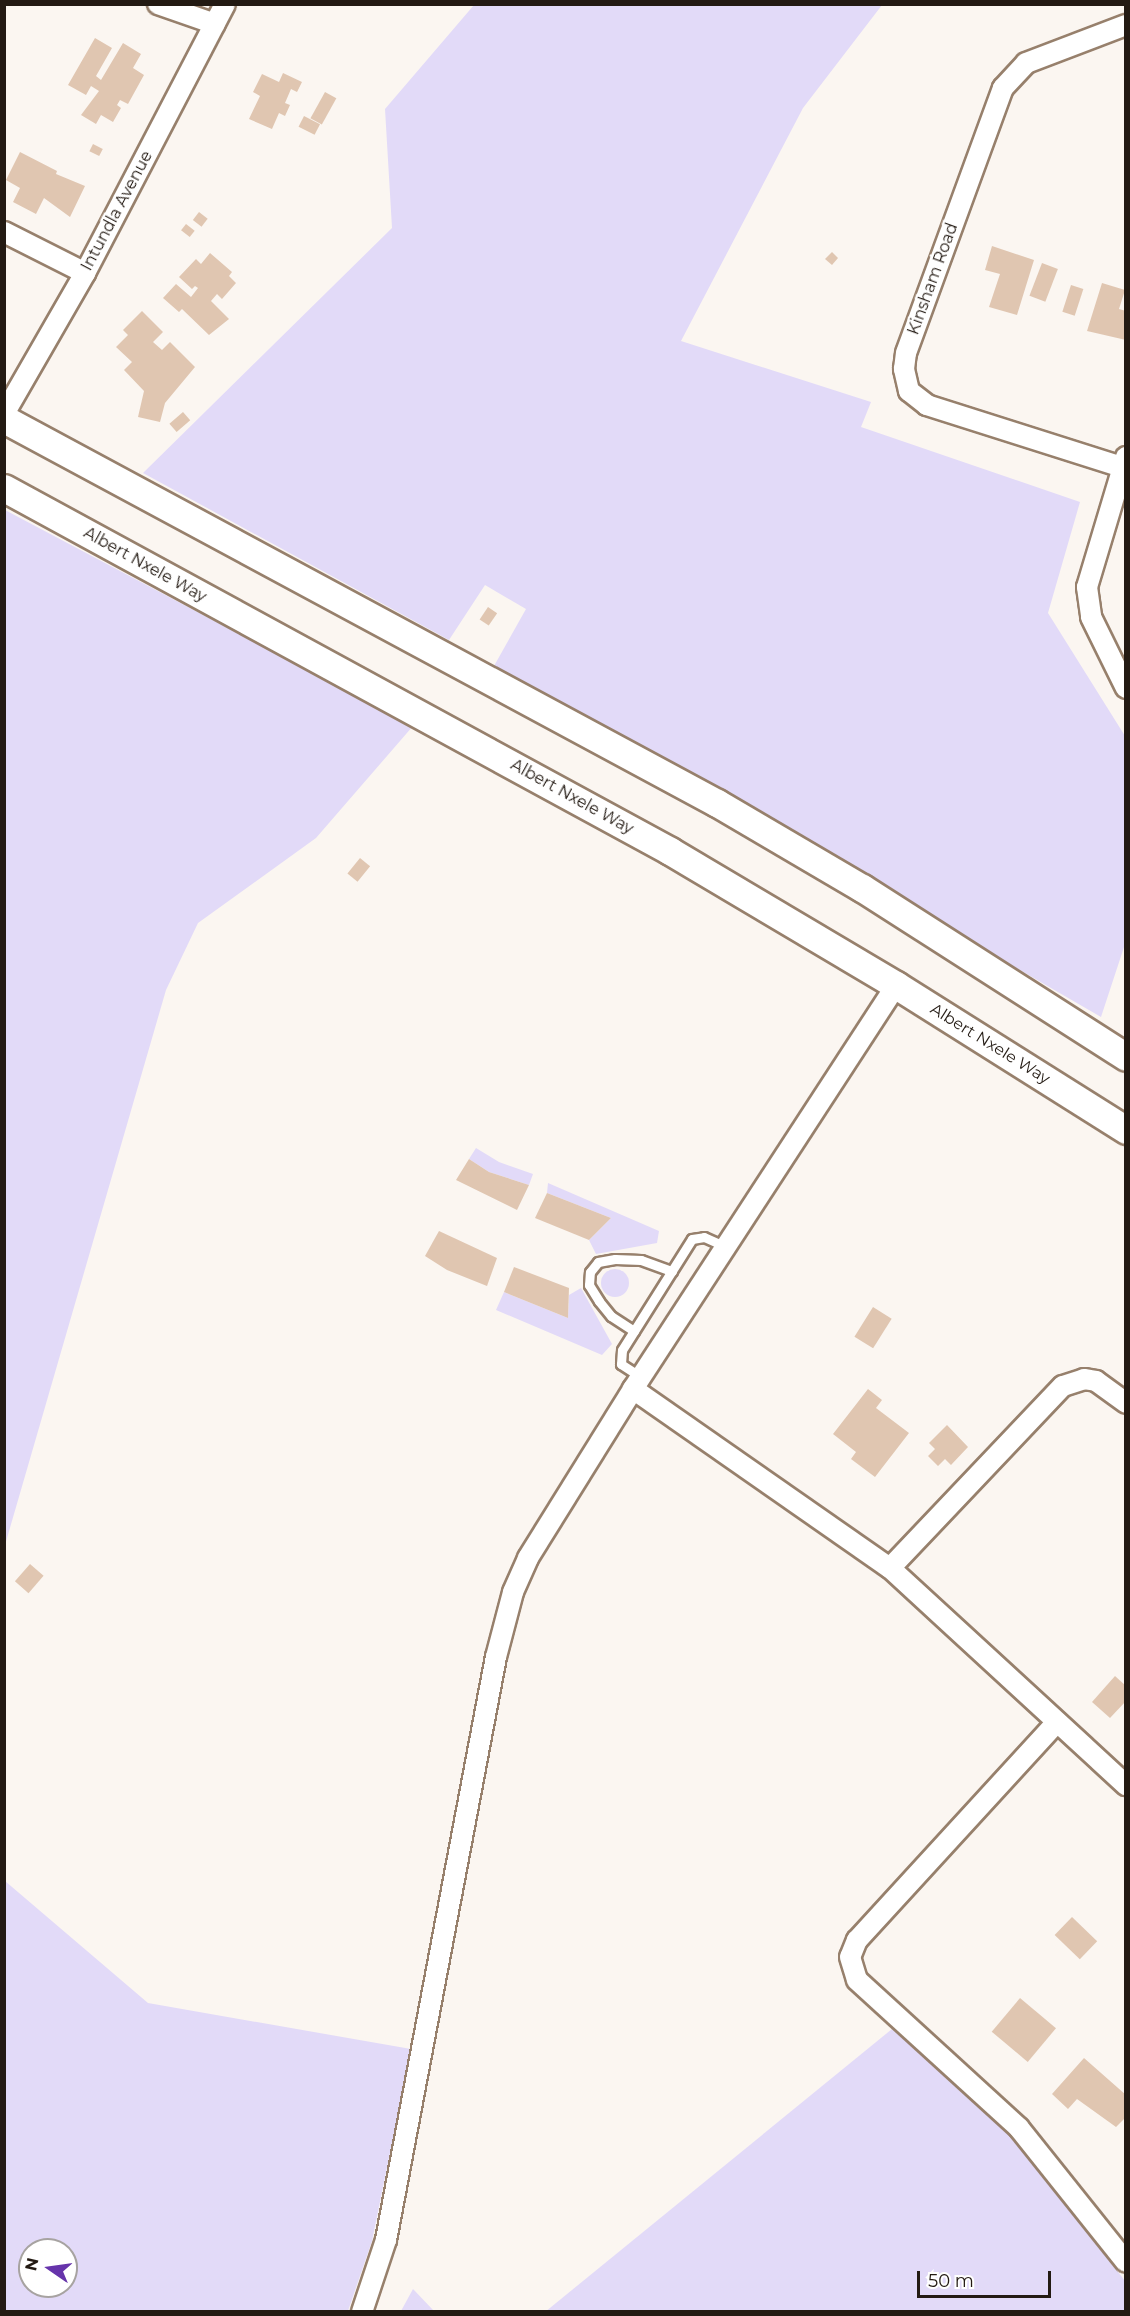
<!DOCTYPE html>
<style>
body{margin:0}
#map{position:relative;width:1130px;height:2316px;overflow:hidden;background:#fbf6f1;font-family:Montserrat,sans-serif}
div>[style]{position:absolute}
.green>*{inset:0;background:#e2daf8}
.round{border-radius:50%}
.building>*{inset:0;background:#e0c6b1;transform-origin:0 0}
.roads{filter:drop-shadow(2px 0 #97806c) drop-shadow(-2px 0 #97806c) drop-shadow(0 2px #97806c) drop-shadow(0 -2px #97806c)}
.service>*{height:9px;margin:-4.5px;padding:0 4.5px;transform-origin:4.5px;border-radius:4.5px;background:#fff}
.minor>*{height:20px;margin:-10px;padding:0 10px;transform-origin:10px;border-radius:10px;background:#fff}
.secondary>*{height:27px;margin:-13.5px;padding:0 13.5px;transform-origin:13.5px;border-radius:13.5px;background:#fff}
span{translate:-50% -50%;white-space:nowrap;text-align:center;line-height:1.15;-webkit-text-stroke:4.5px #fff;paint-order:stroke}
.street-label{font-size:16px;color:#231a13}
.frame{position:absolute;inset:0;border:6px solid #231a13;pointer-events:none}
.north{position:absolute;left:18px;top:2238px;width:60px;height:60px;box-sizing:border-box;background:#fff;border:2px solid #a7a3a1;border-radius:50%;rotate:283deg;font-size:16px;font-weight:700;line-height:24px;text-align:center;color:#231a13}
.north::after{content:'';display:block;margin:auto;width:21px;height:27px;background:#6634ab;clip-path:polygon(50% 0,100% 100%,50% 72%,0 100%)}
.scale{position:absolute;left:917px;top:2271px;width:134px;height:27px;box-sizing:border-box;border:3px solid #231a13;border-top:0;padding-left:8px;font-size:18px;line-height:21px;white-space:nowrap;color:#231a13;-webkit-text-stroke:4px #fff;paint-order:stroke}
</style>
<div id="map">
<div class="green">
<i style="clip-path:polygon(474px 5px,882px 5px,803px 108px,681px 341px,871px 402px,861px 427px,1080px 502px,1048px 613px,1125px 736px,1125px 944px,1101px 1017px,494px 666px,526px 609px,485px 585px,449px 640px,143px 473px,392px 228px,385px 109px)"></i>
<i style="clip-path:polygon(5px 510px,413px 726px,316px 838px,198px 923px,166px 990px,5px 1545px)"></i>
<i style="clip-path:polygon(476px 1148px,499px 1162px,533px 1174px,529px 1185px,489px 1172px,469px 1159px)"></i>
<i style="clip-path:polygon(548px 1183px,659px 1231px,657px 1243px,596px 1254px,589px 1240px,611px 1218px,547px 1193px)"></i>
<i class="round" style="left:601px;top:1269px;width:28px;height:28px"></i>
<i style="clip-path:polygon(581px 1288px,612px 1344px,602px 1355px,496px 1310px,504px 1292px,568px 1318px,569px 1295px)"></i>
<i style="clip-path:polygon(evenodd,5px 1881px,148px 2003px,411px 2049px,372px 2241px,348px 2311px,5px 2311px,5px 1881px,30px 2250px,66px 2250px,66px 2286px,30px 2286px,30px 2250px)"></i>
<i style="clip-path:polygon(892px 2029px,1013px 2135px,1125px 2281px,1125px 2311px,545px 2312px)"></i>
<i style="clip-path:polygon(413px 2289px,434px 2311px,401px 2311px)"></i>
</div>
<div class="building">
<i style="clip-path:polygon(95px 38px,112px 48px,96px 76px,101px 80px,123px 43px,141px 54px,133px 68px,144px 75px,128px 104px,120px 100px,117px 105px,121px 108px,113px 122px,101px 115px,96px 124px,81px 115px,99px 91px,91px 86px,86px 95px,68px 85px)"></i>
<i style="clip-path:polygon(283px 73px,302px 82px,297px 92px,291px 89px,285px 103px,290px 105px,285px 116px,279px 113px,272px 129px,249px 119px,260px 96px,253px 92px,262px 74px,279px 82px)"></i>
<i style="left:325px;top:92px;width:13px;height:30px;rotate:29deg"></i>
<i style="left:304px;top:116px;width:18px;height:12px;rotate:27deg"></i>
<i style="left:93px;top:144px;width:11px;height:8px;rotate:27deg"></i>
<i style="clip-path:polygon(20px 152px,57px 171px,56px 174px,85px 186px,70px 217px,44px 198px,36px 214px,13px 202px,20px 188px,6px 180px)"></i>
<i style="left:199px;top:212px;width:11px;height:10px;rotate:38deg"></i>
<i style="left:186px;top:224px;width:11px;height:8px;rotate:38deg"></i>
<i style="clip-path:polygon(992px 246px,1034px 260px,1017px 315px,989px 307px,1000px 274px,985px 270px)"></i>
<i style="clip-path:polygon(832px 252px,838px 258px,832px 265px,825px 259px)"></i>
<i style="clip-path:polygon(210px 253px,232px 272px,229px 276px,236px 283px,222px 299px,217px 294px,211px 301px,229px 319px,209px 335px,182px 309px,179px 312px,163px 298px,176px 284px,191px 297px,198px 288px,195px 286px,192px 289px,179px 277px,196px 259px,201px 264px)"></i>
<i style="left:1042px;top:263px;width:17px;height:35px;rotate:21deg"></i>
<i style="clip-path:polygon(1102px 283px,1125px 290px,1119px 309px,1126px 311px,1126px 340px,1087px 331px)"></i>
<i style="left:1071px;top:285px;width:13px;height:28px;rotate:18deg"></i>
<i style="clip-path:polygon(142px 311px,163px 332px,153px 342px,162px 350px,170px 342px,195px 367px,165px 403px,160px 422px,138px 417px,144px 391px,124px 370px,132px 362px,116px 347px,128px 335px,123px 330px)"></i>
<i style="left:183px;top:412px;width:11px;height:18px;rotate:49deg"></i>
<i style="left:488px;top:607px;width:11px;height:15px;rotate:34deg"></i>
<i style="left:360px;top:858px;width:13px;height:20px;rotate:39deg"></i>
<i style="clip-path:polygon(469px 1159px,489px 1172px,529px 1185px,517px 1210px,456px 1180px)"></i>
<i style="clip-path:polygon(547px 1193px,611px 1218px,589px 1240px,535px 1218px)"></i>
<i style="clip-path:polygon(439px 1231px,497px 1258px,487px 1286px,447px 1270px,425px 1256px)"></i>
<i style="clip-path:polygon(514px 1267px,569px 1288px,568px 1318px,504px 1292px)"></i>
<i style="left:873px;top:1307px;width:22px;height:35px;rotate:32deg"></i>
<i style="clip-path:polygon(868px 1389px,882px 1400px,876px 1408px,909px 1433px,875px 1477px,851px 1459px,856px 1452px,833px 1434px)"></i>
<i style="clip-path:polygon(947px 1425px,968px 1447px,951px 1465px,945px 1459px,938px 1466px,928px 1456px,935px 1449px,929px 1443px)"></i>
<i style="left:30px;top:1564px;width:18px;height:23px;rotate:41deg"></i>
<i style="clip-path:polygon(1115px 1676px,1126px 1686px,1126px 1701px,1110px 1718px,1092px 1702px)"></i>
<i style="left:1072px;top:1917px;width:35px;height:25px;rotate:44deg"></i>
<i style="left:1020px;top:1998px;width:47px;height:44px;rotate:40deg"></i>
<i style="clip-path:polygon(1084px 2058px,1126px 2095px,1126px 2117px,1116px 2127px,1077px 2099px,1068px 2109px,1052px 2094px)"></i>
</div>
<div class="roads">
<div class="service">
<i style="left:634px;top:1331px;width:27px;rotate:-147deg"></i>
<i style="left:611px;top:1316px;width:19px;rotate:-129deg"></i>
<i style="left:599px;top:1301px;width:19px;rotate:-122deg"></i>
<i style="left:589px;top:1285px;width:13px;rotate:-86deg"></i>
<i style="left:590px;top:1272px;width:13px;rotate:-51deg"></i>
<i style="left:598px;top:1262px;width:17px;rotate:-10deg"></i>
<i style="left:615px;top:1259px;width:26px;rotate:2deg"></i>
<i style="left:641px;top:1260px;width:33px;rotate:20deg"></i>
<i style="left:641px;top:1377px;width:24px;rotate:-147deg"></i>
<i style="left:621px;top:1364px;width:14px;rotate:-86deg"></i>
<i style="left:622px;top:1350px;width:131px;rotate:-57.8deg"></i>
<i style="left:692px;top:1239px;width:12px;rotate:-9deg"></i>
<i style="left:704px;top:1237px;width:24px;rotate:24deg"></i>
</div>
<div class="minor">
<i style="left:158px;top:4px;width:60px;rotate:19.3deg"></i>
<i style="left:4px;top:232px;width:91px;rotate:26.8deg"></i>
<i style="left:4px;top:414px;width:163px;rotate:-60.1deg"></i>
<i style="left:85px;top:273px;width:303px;rotate:-62.5deg"></i>
<i style="left:1126px;top:457px;width:136px;rotate:106.7deg"></i>
<i style="left:1087px;top:587px;width:30px;rotate:82deg"></i>
<i style="left:1091px;top:617px;width:79px;rotate:63.8deg"></i>
<i style="left:1122px;top:467px;width:205px;rotate:-162.4deg"></i>
<i style="left:927px;top:405px;width:23px;rotate:-142deg"></i>
<i style="left:909px;top:391px;width:23px;rotate:-103deg"></i>
<i style="left:904px;top:369px;width:16px;rotate:-83deg"></i>
<i style="left:906px;top:353px;width:282px;rotate:-69.9deg"></i>
<i style="left:1003px;top:88px;width:34px;rotate:-47deg"></i>
<i style="left:1026px;top:63px;width:107px;rotate:-20.8deg"></i>
<i style="left:633px;top:1389px;width:313px;rotate:34.9deg"></i>
<i style="left:890px;top:1568px;width:321px;rotate:42.6deg"></i>
<i style="left:890px;top:1568px;width:251px;rotate:-46.5deg"></i>
<i style="left:1063px;top:1386px;width:22px;rotate:-18deg"></i>
<i style="left:1084px;top:1379px;width:12px;rotate:9deg"></i>
<i style="left:1096px;top:1381px;width:37px;rotate:36deg"></i>
<i style="left:1057px;top:1722px;width:296px;rotate:132.5deg"></i>
<i style="left:857px;top:1940px;width:18px;rotate:112deg"></i>
<i style="left:850px;top:1957px;width:24px;rotate:73deg"></i>
<i style="left:857px;top:1980px;width:219px;rotate:42.4deg"></i>
<i style="left:1019px;top:2128px;width:171px;rotate:51.4deg"></i>
<i style="left:362px;top:2312px;width:76px;rotate:-71.6deg"></i>
<i style="left:386px;top:2240px;width:593px;rotate:-79.32deg"></i>
<i style="left:496px;top:1657px;width:67px;rotate:-75.3deg"></i>
<i style="left:513px;top:1592px;width:37px;rotate:-66deg"></i>
<i style="left:528px;top:1558px;width:199px;rotate:-58.1deg"></i>
<i style="left:633px;top:1389px;width:482px;rotate:-56.9deg"></i>
</div>
<div class="secondary">
<i style="left:4px;top:419px;width:810px;rotate:28.31deg"></i>
<i style="left:717px;top:803px;width:168px;rotate:30.4deg"></i>
<i style="left:862px;top:888px;width:313px;rotate:32.6deg"></i>
<i style="left:4px;top:488px;width:759px;rotate:28.59deg"></i>
<i style="left:670px;top:851px;width:263px;rotate:30.7deg"></i>
<i style="left:896px;top:985px;width:272px;rotate:32.2deg"></i>
</div>
</div>
<div class="street-label">
<span style="left:117px;top:211px;rotate:-62deg">Intundla Avenue</span>
<span style="left:933px;top:279px;rotate:-70deg">Kinsham Road</span>
<span style="left:145px;top:565px;rotate:29deg">Albert Nxele Way</span>
<span style="left:572px;top:797px;rotate:29deg">Albert Nxele Way</span>
<span style="left:990px;top:1044px;rotate:32deg">Albert Nxele Way</span>
</div>
<div class="frame"></div>
<div class="north">N</div>
<div class="scale">50 m</div>
</div>
